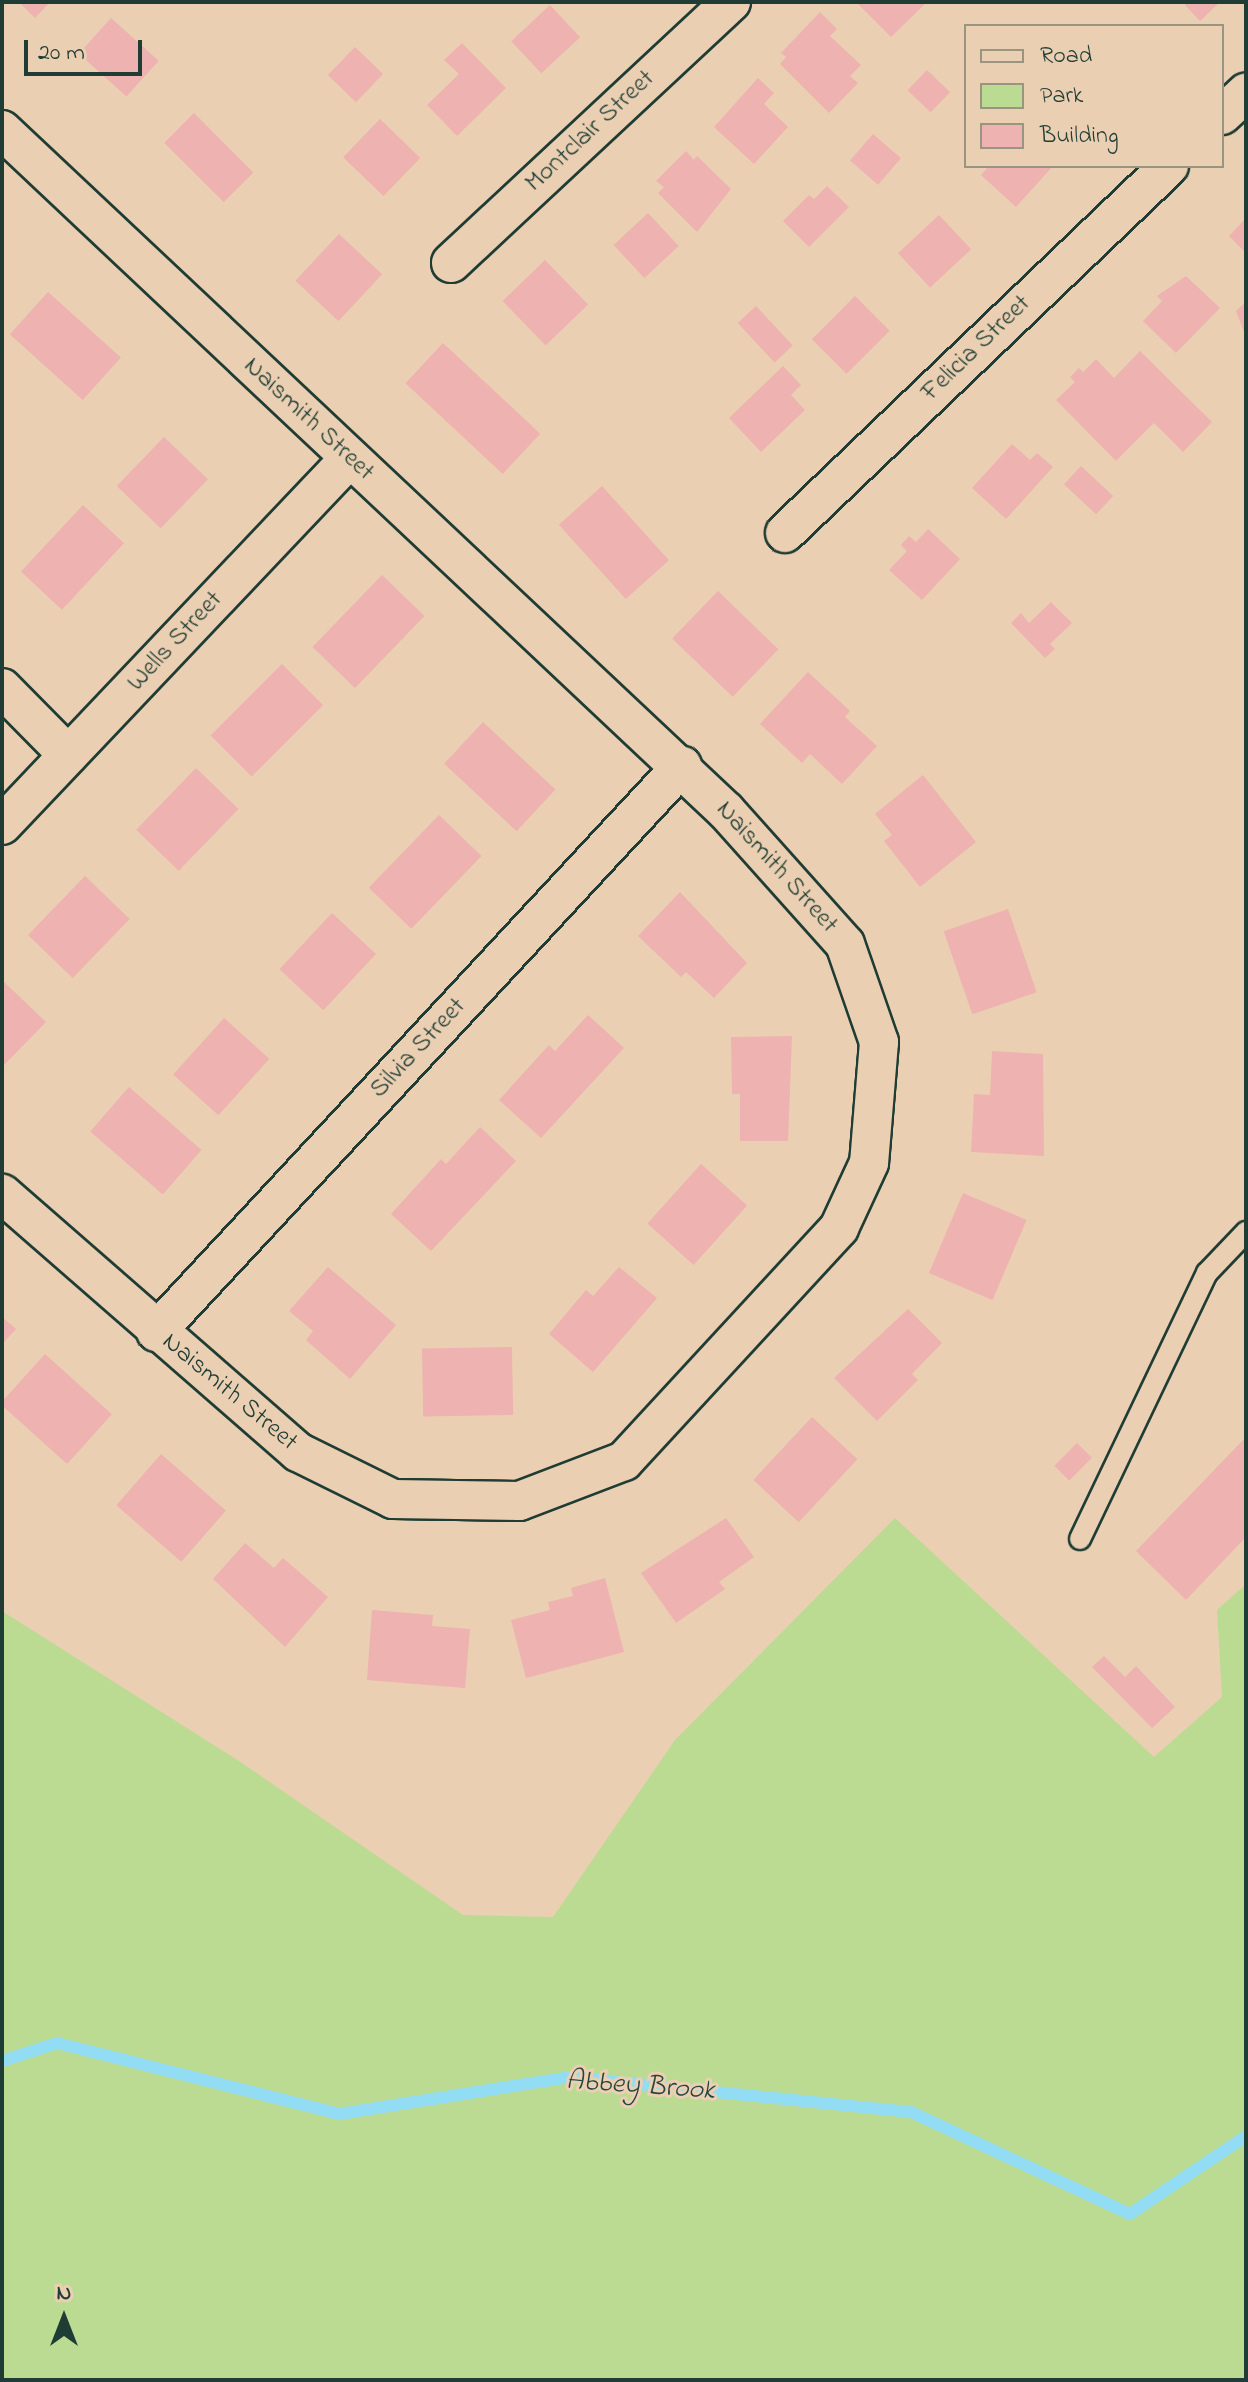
<!DOCTYPE html>
<style>
body{margin:0}
#map{position:relative;width:1248px;height:2382px;overflow:hidden;background:#ebcfb2;font-family:"Indie Flower",sans-serif}
div>[style]{position:absolute}
.green>*{inset:0;background:#bbdb93}
.stream>*{height:12px;margin:-6px;padding:0 6px;transform-origin:6px;border-radius:6px;background:#93ddf4}
.building>*{inset:0;background:#eeb2b0;transform-origin:0 0}
.roads{filter:drop-shadow(2px 0 #1f3d34) drop-shadow(-2px 0 #1f3d34) drop-shadow(0 2px #1f3d34) drop-shadow(0 -2px #1f3d34)}
.lane>*{height:20px;margin:-10px;padding:0 10px;transform-origin:10px;border-radius:10px;background:#ebcfb2}
.street>*{height:38px;margin:-19px;padding:0 19px;transform-origin:19px;border-radius:19px;background:#ebcfb2}
span{translate:-50% -50%;white-space:nowrap;text-align:center;line-height:1.15;-webkit-text-stroke:6px #ebcfb2;paint-order:stroke}
.street-label{font-size:26px;color:#1f3d34}
.water-label{font-size:28px;color:#25453e;font-style:italic}
.frame{position:absolute;inset:0;border:4px solid #1f3d34;pointer-events:none}
.legend{position:absolute;left:964px;top:24px;width:260px;height:144px;box-sizing:border-box;background:#ebcfb2;border:2px solid #999580;margin:0;padding:10px 14px;list-style:none;font-size:24px;color:#1f3d34}
.legend li{display:flex;align-items:center;gap:16px;height:40px}
.legend b{width:40px;border:2px solid #999580}
.north{position:absolute;left:24px;top:2278px;width:80px;height:80px;-webkit-text-stroke:6px #ebcfb2;paint-order:stroke;rotate:0deg;font-size:22px;font-weight:700;line-height:32px;text-align:center;color:#1f3d34}
.north::after{content:'';display:block;margin:auto;width:28px;height:36px;background:#1f3d34;clip-path:polygon(50% 0,100% 100%,50% 72%,0 100%)}
.scale{position:absolute;left:24px;top:40px;width:118px;height:36px;box-sizing:border-box;border:4px solid #1f3d34;border-top:0;padding-left:10px;font-size:24px;line-height:28px;white-space:nowrap;color:#1f3d34;-webkit-text-stroke:6px #ebcfb2;paint-order:stroke}
</style>
<div id="map">
<div class="green">
<i style="clip-path:polygon(895px 1518px,1154px 1757px,1222px 1697px,1217px 1610px,1246px 1584px,1246px 2380px,2px 2380px,2px 1611px,239px 1761px,463px 1915px,553px 1917px,675px 1740px)"></i>
</div>
<div class="stream">
<i style="left:2px;top:2061px;width:58px;rotate:-18.1deg"></i>
<i style="left:57px;top:2043px;width:291px;rotate:14.1deg"></i>
<i style="left:339px;top:2114px;width:235px;rotate:-9.1deg"></i>
<i style="left:571px;top:2077px;width:342px;rotate:5.9deg"></i>
<i style="left:911px;top:2112px;width:242px;rotate:25deg"></i>
<i style="left:1130px;top:2214px;width:140px;rotate:-33.9deg"></i>
</div>
<div class="building">
<i style="clip-path:polygon(19px 2px,50px 2px,35px 18px)"></i>
<i style="clip-path:polygon(856px 2px,927px 2px,891px 37px)"></i>
<i style="clip-path:polygon(1188px 2px,1220px 2px,1200px 21px,1185px 5px)"></i>
<i style="left:550px;top:5px;width:44px;height:53px;rotate:47deg"></i>
<i style="clip-path:polygon(820px 12px,837px 29px,830px 36px,861px 65px,850px 76px,858px 83px,829px 113px,780px 64px,786px 57px,781px 53px)"></i>
<i style="left:111px;top:18px;width:64px;height:48px;rotate:42deg"></i>
<i style="clip-path:polygon(462px 43px,506px 88px,457px 136px,427px 105px,459px 74px,444px 60px)"></i>
<i style="left:355px;top:47px;width:39px;height:39px;rotate:44deg"></i>
<i style="left:927px;top:70px;width:32px;height:28px;rotate:44deg"></i>
<i style="clip-path:polygon(758px 78px,774px 93px,764px 104px,788px 127px,754px 164px,714px 127px)"></i>
<i style="left:194px;top:113px;width:84px;height:42px;rotate:45deg"></i>
<i style="left:380px;top:119px;width:56px;height:53px;rotate:44deg"></i>
<i style="left:873px;top:134px;width:37px;height:35px;rotate:41deg"></i>
<i style="clip-path:polygon(686px 151px,694px 160px,697px 156px,731px 189px,697px 232px,658px 193px,664px 187px,656px 181px)"></i>
<i style="clip-path:polygon(989px 166px,1053px 166px,1016px 207px,981px 175px)"></i>
<i style="clip-path:polygon(827px 186px,849px 207px,809px 247px,783px 221px,809px 195px,814px 199px)"></i>
<i style="left:648px;top:213px;width:45px;height:47px;rotate:47deg"></i>
<i style="left:939px;top:215px;width:47px;height:56px;rotate:47deg"></i>
<i style="clip-path:polygon(1246px 218px,1246px 253px,1229px 236px)"></i>
<i style="left:339px;top:234px;width:59px;height:64px;rotate:43deg"></i>
<i style="left:545px;top:260px;width:62px;height:59px;rotate:46deg"></i>
<i style="clip-path:polygon(1186px 276px,1220px 308px,1176px 353px,1143px 321px,1162px 301px,1157px 296px)"></i>
<i style="left:48px;top:292px;width:98px;height:57px;rotate:42deg"></i>
<i style="left:855px;top:296px;width:49px;height:61px;rotate:45deg"></i>
<i style="clip-path:polygon(1246px 302px,1246px 337px,1236px 311px)"></i>
<i style="left:756px;top:306px;width:54px;height:25px;rotate:47deg"></i>
<i style="left:443px;top:343px;width:133px;height:55px;rotate:43deg"></i>
<i style="clip-path:polygon(1140px 351px,1212px 422px,1183px 452px,1154px 423px,1116px 461px,1056px 400px,1075px 382px,1070px 377px,1079px 368px,1083px 372px,1096px 359px,1114px 378px)"></i>
<i style="clip-path:polygon(783px 366px,801px 385px,791px 395px,805px 410px,761px 452px,729px 418px)"></i>
<i style="left:164px;top:437px;width:61px;height:68px;rotate:44deg"></i>
<i style="clip-path:polygon(1012px 444px,1030px 460px,1037px 453px,1053px 467px,1006px 519px,972px 488px)"></i>
<i style="left:1081px;top:466px;width:44px;height:25px;rotate:43deg"></i>
<i style="left:602px;top:486px;width:100px;height:58px;rotate:48deg"></i>
<i style="left:83px;top:505px;width:56px;height:91px;rotate:43deg"></i>
<i style="clip-path:polygon(928px 529px,960px 559px,922px 600px,889px 570px,907px 551px,901px 545px,909px 536px,916px 542px)"></i>
<i style="left:382px;top:575px;width:59px;height:100px;rotate:44deg"></i>
<i style="left:718px;top:591px;width:84px;height:66px;rotate:44deg"></i>
<i style="clip-path:polygon(1051px 602px,1072px 623px,1050px 644px,1055px 649px,1045px 658px,1011px 623px,1021px 613px,1029px 623px)"></i>
<i style="left:282px;top:664px;width:58px;height:101px;rotate:45deg"></i>
<i style="clip-path:polygon(808px 672px,850px 711px,845px 717px,877px 746px,842px 784px,810px 754px,802px 763px,760px 724px)"></i>
<i style="left:483px;top:722px;width:99px;height:57px;rotate:43deg"></i>
<i style="left:196px;top:768px;width:59px;height:86px;rotate:44deg"></i>
<i style="clip-path:polygon(923px 775px,976px 842px,920px 887px,884px 841px,892px 835px,875px 814px)"></i>
<i style="left:439px;top:815px;width:59px;height:101px;rotate:44deg"></i>
<i style="left:85px;top:876px;width:62px;height:82px;rotate:44deg"></i>
<i style="clip-path:polygon(680px 892px,747px 963px,714px 998px,686px 972px,681px 977px,638px 936px)"></i>
<i style="left:1008px;top:909px;width:88px;height:68px;rotate:71deg"></i>
<i style="left:332px;top:913px;width:60px;height:77px;rotate:43deg"></i>
<i style="clip-path:polygon(2px 980px,46px 1022px,4px 1065px,2px 1063px)"></i>
<i style="clip-path:polygon(588px 1015px,624px 1048px,541px 1138px,499px 1100px,549px 1045px,555px 1051px)"></i>
<i style="left:224px;top:1018px;width:61px;height:76px;rotate:42deg"></i>
<i style="clip-path:polygon(792px 1036px,788px 1141px,740px 1141px,740px 1094px,732px 1094px,731px 1037px)"></i>
<i style="clip-path:polygon(992px 1051px,1043px 1054px,1044px 1156px,971px 1152px,974px 1094px,990px 1095px)"></i>
<i style="left:129px;top:1087px;width:96px;height:59px;rotate:41deg"></i>
<i style="clip-path:polygon(480px 1127px,516px 1161px,431px 1251px,391px 1214px,441px 1159px,446px 1164px)"></i>
<i style="left:701px;top:1164px;width:62px;height:80px;rotate:42deg"></i>
<i style="left:963px;top:1193px;width:69px;height:87px;rotate:23deg"></i>
<i style="clip-path:polygon(328px 1267px,396px 1325px,350px 1379px,306px 1340px,313px 1331px,289px 1311px)"></i>
<i style="clip-path:polygon(619px 1267px,657px 1298px,593px 1372px,549px 1334px,586px 1290px,593px 1296px)"></i>
<i style="clip-path:polygon(908px 1309px,942px 1343px,912px 1374px,918px 1380px,877px 1421px,834px 1378px)"></i>
<i style="clip-path:polygon(2px 1317px,16px 1329px,2px 1344px)"></i>
<i style="left:512px;top:1347px;width:68px;height:90px;rotate:89deg"></i>
<i style="left:45px;top:1354px;width:90px;height:67px;rotate:42deg"></i>
<i style="left:812px;top:1417px;width:62px;height:86px;rotate:43deg"></i>
<i style="clip-path:polygon(1246px 1437px,1246px 1537px,1186px 1600px,1136px 1551px)"></i>
<i style="left:1077px;top:1443px;width:21px;height:32px;rotate:45deg"></i>
<i style="left:161px;top:1454px;width:86px;height:68px;rotate:41deg"></i>
<i style="clip-path:polygon(726px 1518px,754px 1557px,719px 1582px,725px 1589px,676px 1623px,641px 1573px)"></i>
<i style="clip-path:polygon(245px 1543px,274px 1568px,283px 1558px,328px 1597px,285px 1647px,213px 1579px)"></i>
<i style="clip-path:polygon(605px 1578px,624px 1652px,526px 1678px,511px 1620px,550px 1610px,548px 1602px,573px 1596px,571px 1588px)"></i>
<i style="clip-path:polygon(372px 1610px,433px 1615px,432px 1626px,470px 1629px,465px 1688px,367px 1680px)"></i>
<i style="clip-path:polygon(1104px 1656px,1125px 1677px,1136px 1666px,1175px 1707px,1152px 1728px,1092px 1667px)"></i>
</div>
<div class="roads">
<div class="lane">
<i style="left:1080px;top:1539px;width:295px;rotate:-64.5deg"></i>
<i style="left:1207px;top:1273px;width:57px;rotate:-46.4deg"></i>
</div>
<div class="street">
<i style="left:1222px;top:115px;width:33px;rotate:-43deg"></i>
<i style="left:2px;top:130px;width:994px;rotate:43.25deg"></i>
<i style="left:726px;top:811px;width:178px;rotate:48.2deg"></i>
<i style="left:845px;top:944px;width:104px;rotate:70.9deg"></i>
<i style="left:879px;top:1042px;width:121px;rotate:94.7deg"></i>
<i style="left:869px;top:1163px;width:72px;rotate:114.8deg"></i>
<i style="left:839px;top:1228px;width:317px;rotate:132.7deg"></i>
<i style="left:624px;top:1461px;width:112px;rotate:159.1deg"></i>
<i style="left:519px;top:1501px;width:126px;rotate:-179.1deg"></i>
<i style="left:393px;top:1499px;width:106px;rotate:-153.7deg"></i>
<i style="left:298px;top:1452px;width:393px;rotate:-138.9deg"></i>
<i style="left:451px;top:263px;width:383px;rotate:-43deg"></i>
<i style="left:785px;top:533px;width:531px;rotate:-43.7deg"></i>
<i style="left:2px;top:688px;width:94px;rotate:45.4deg"></i>
<i style="left:2px;top:825px;width:504px;rotate:-46.53deg"></i>
<i style="left:156px;top:1332px;width:773px;rotate:-47.1deg"></i>
</div>
</div>
<div class="street-label">
<span style="left:591px;top:132px;rotate:-43deg">Montclair Street</span>
<span style="left:977px;top:349px;rotate:-44deg">Felicia Street</span>
<span style="left:308px;top:420px;rotate:43deg">Naismith Street</span>
<span style="left:176px;top:642px;rotate:-47deg">Wells Street</span>
<span style="left:776px;top:868px;rotate:48deg">Naismith Street</span>
<span style="left:419px;top:1049px;rotate:-47deg">Silvia Street</span>
<span style="left:229px;top:1393px;rotate:40deg">Naismith Street</span>
</div>
<div class="water-label">
<span style="left:640px;top:2087px;rotate:4deg">Abbey Brook</span>
</div>
<div class="frame"></div>
<ul class="legend">
<li><b style="height:10px;background:#ebcfb2"></b>Road</li>
<li><b style="height:22px;background:#bbdb93"></b>Park</li>
<li><b style="height:22px;background:#eeb2b0"></b>Building</li>
</ul>
<div class="north">N</div>
<div class="scale">20 m</div>
</div>
